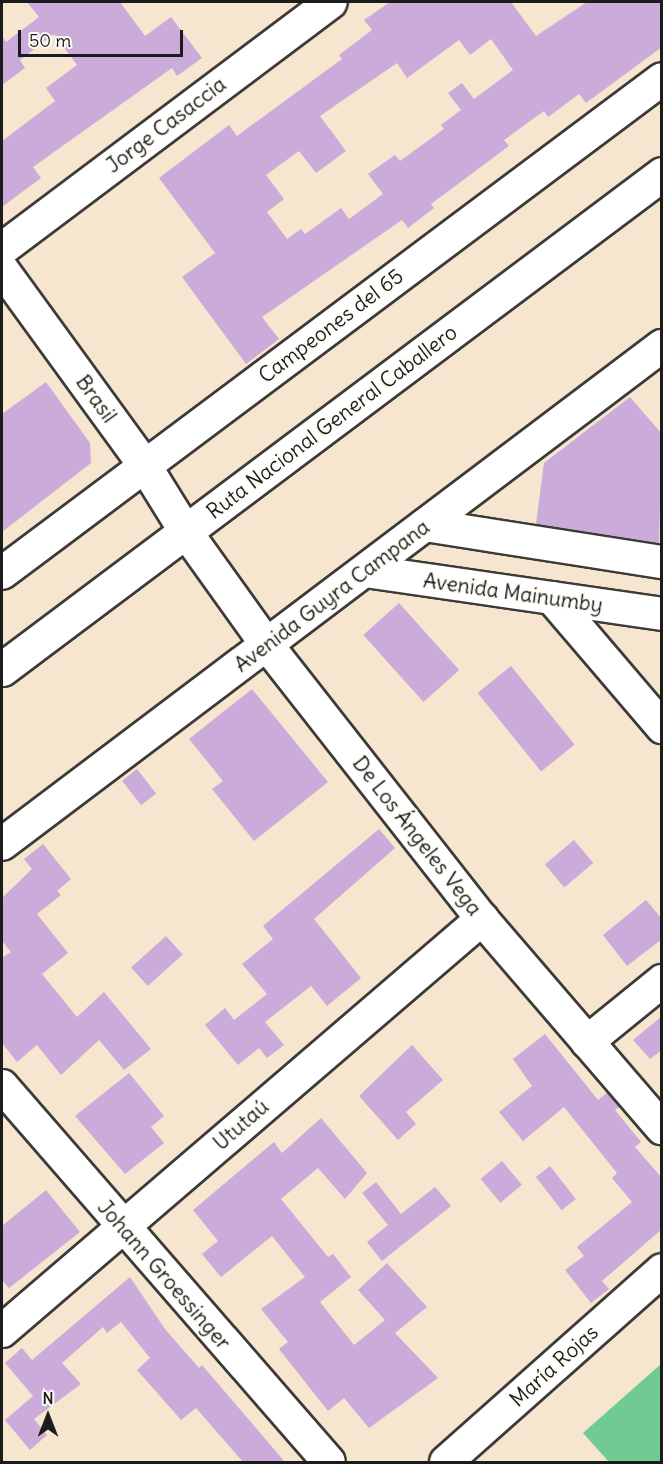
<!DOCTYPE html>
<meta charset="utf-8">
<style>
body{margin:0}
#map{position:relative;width:663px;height:1464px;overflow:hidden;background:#f6e6cf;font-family:Delius,sans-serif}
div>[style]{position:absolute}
.green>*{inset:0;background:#71ca91}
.building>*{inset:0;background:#cbabd9;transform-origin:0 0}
.roads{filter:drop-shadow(2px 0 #3d3a37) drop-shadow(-2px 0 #3d3a37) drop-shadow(0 2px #3d3a37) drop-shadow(0 -2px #3d3a37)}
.minor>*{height:32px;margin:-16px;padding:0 16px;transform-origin:16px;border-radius:16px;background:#fff}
.highway>*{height:33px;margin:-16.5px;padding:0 16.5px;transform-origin:16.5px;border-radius:16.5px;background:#fff}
span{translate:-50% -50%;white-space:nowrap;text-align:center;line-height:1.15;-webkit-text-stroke:4.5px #fdfcf7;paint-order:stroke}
.street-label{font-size:21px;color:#1c1c1c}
.frame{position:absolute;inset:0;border:3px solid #1c1c1c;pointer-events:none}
.north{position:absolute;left:18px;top:1386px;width:60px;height:60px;-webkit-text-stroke:4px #fdfcf7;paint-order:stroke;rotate:0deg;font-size:16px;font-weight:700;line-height:24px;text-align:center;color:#1c1c1c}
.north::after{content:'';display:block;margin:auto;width:21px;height:27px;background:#1c1c1c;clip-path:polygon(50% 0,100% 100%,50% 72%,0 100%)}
.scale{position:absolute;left:18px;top:30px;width:165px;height:27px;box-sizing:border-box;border:3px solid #1c1c1c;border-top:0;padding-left:8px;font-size:18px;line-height:21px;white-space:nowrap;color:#1c1c1c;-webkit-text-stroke:4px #fdfcf7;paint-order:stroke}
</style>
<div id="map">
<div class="green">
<i style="clip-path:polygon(661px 1364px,661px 1462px,609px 1462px,583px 1433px)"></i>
</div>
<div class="building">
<i style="clip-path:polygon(27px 2px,120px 2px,145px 36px,171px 17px,202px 58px,177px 76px,172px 68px,33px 167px,41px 178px,2px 207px,2px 141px,55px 101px,46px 88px,77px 65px,54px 34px,20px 60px,25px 68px,2px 85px,2px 36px,6px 42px,39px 17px)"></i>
<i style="clip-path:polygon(evenodd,390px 2px,511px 2px,536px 36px,587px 2px,662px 2px,662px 47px,586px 103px,579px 94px,548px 117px,544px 111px,504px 140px,509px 146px,431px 204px,434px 208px,408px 228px,402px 220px,262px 317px,279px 339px,246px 364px,182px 277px,215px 253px,159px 178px,229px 125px,237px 136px,342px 59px,339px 55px,372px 30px,364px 20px,390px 2px,491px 39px,513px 70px,474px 99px,462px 83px,448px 93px,461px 110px,441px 125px,444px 129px,400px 161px,395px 155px,368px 174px,383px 194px,349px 219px,341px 208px,305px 234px,301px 229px,287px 239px,267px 212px,284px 199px,266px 175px,299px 151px,316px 173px,346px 151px,320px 116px,397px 63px,407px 78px,459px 40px,470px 55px,491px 39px)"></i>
<i style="clip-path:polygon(46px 382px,90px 443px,91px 463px,2px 532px,2px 414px)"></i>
<i style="clip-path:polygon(630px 397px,662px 434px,659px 543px,536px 524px,544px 463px)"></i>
<i style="left:399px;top:603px;width:90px;height:48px;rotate:48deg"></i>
<i style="left:511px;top:666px;width:101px;height:43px;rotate:51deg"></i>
<i style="clip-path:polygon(252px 689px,328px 782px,254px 841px,212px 789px,223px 781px,189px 739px)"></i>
<i style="left:137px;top:769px;width:31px;height:19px;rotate:52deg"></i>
<i style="clip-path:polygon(379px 829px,395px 848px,314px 919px,361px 978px,327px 1006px,311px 986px,265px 1022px,284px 1045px,267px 1058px,259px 1048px,238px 1065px,205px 1025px,225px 1008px,234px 1020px,267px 994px,242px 964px,273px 939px,263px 926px)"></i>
<i style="left:574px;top:840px;width:30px;height:38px;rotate:50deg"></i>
<i style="clip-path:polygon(43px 844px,71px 879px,57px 891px,61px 895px,37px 914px,68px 953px,42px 974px,77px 1017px,104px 992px,151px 1049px,124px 1070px,99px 1040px,61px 1075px,37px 1045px,17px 1062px,2px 1043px,2px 958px,11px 952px,2px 941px,2px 898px,32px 869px,24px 859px)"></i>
<i style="clip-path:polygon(646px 900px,662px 919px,662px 939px,627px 966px,603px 935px)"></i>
<i style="left:166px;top:936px;width:25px;height:47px;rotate:48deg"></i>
<i style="clip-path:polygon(662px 1016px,662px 1050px,650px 1059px,633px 1040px)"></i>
<i style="clip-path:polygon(545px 1034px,598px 1100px,608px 1092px,620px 1107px,615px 1110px,641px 1142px,635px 1147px,662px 1178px,662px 1229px,602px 1281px,609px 1289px,591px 1303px,565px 1270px,584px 1256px,577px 1247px,632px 1202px,612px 1178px,617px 1173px,564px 1107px,523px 1141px,499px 1112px,532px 1086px,513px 1059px)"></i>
<i style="clip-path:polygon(412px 1045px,443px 1080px,406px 1112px,416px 1124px,398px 1140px,359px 1096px)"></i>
<i style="clip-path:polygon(129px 1073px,164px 1116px,151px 1127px,164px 1143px,125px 1174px,75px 1116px)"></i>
<i style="clip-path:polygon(321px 1118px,367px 1173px,345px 1199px,318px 1168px,281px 1199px,328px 1257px,333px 1254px,351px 1277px,320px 1302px,354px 1345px,385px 1320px,358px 1290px,387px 1263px,427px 1307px,395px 1333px,438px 1378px,369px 1428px,344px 1398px,328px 1411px,279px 1349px,288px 1342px,261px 1309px,305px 1277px,272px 1236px,221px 1277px,202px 1254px,218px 1241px,193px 1210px,274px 1142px,282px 1153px)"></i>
<i style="left:502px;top:1161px;width:31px;height:28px;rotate:50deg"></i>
<i style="left:550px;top:1166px;width:42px;height:18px;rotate:52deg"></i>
<i style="clip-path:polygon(376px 1182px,401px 1214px,435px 1187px,451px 1206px,382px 1261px,367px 1242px,388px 1225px,362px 1193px)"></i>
<i style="clip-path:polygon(46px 1190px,80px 1232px,9px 1288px,2px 1280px,2px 1226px)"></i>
<i style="clip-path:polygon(130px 1277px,165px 1329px,199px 1368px,202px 1365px,285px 1462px,243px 1462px,196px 1408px,181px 1420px,137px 1370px,150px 1358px,121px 1322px,107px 1333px,103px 1327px,62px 1363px,81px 1384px,34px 1419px,47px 1435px,30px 1450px,5px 1420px,33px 1396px,5px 1363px,22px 1348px,32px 1360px)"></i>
</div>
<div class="roads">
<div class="minor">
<i style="left:2px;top:249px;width:411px;rotate:-36.9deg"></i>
<i style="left:2px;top:269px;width:243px;rotate:54deg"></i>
<i style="left:145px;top:466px;width:78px;rotate:58.2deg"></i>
<i style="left:186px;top:532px;width:139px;rotate:54.4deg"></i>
<i style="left:267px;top:645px;width:348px;rotate:51.9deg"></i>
<i style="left:482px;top:919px;width:276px;rotate:49.3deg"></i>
<i style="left:425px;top:525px;width:240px;rotate:8.9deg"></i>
<i style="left:365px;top:571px;width:300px;rotate:8.2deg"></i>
<i style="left:2px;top:573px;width:824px;rotate:-36.81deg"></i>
<i style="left:552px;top:598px;width:170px;rotate:49.5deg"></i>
<i style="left:2px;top:844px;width:827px;rotate:-37.04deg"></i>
<i style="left:587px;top:1042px;width:97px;rotate:-39.1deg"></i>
<i style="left:2px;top:1086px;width:498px;rotate:49deg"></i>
<i style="left:2px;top:1331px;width:633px;rotate:-40.64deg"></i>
<i style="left:446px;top:1462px;width:289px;rotate:-41.6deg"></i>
</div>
<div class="highway">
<i style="left:2px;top:669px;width:825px;rotate:-36.87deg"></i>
</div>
</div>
<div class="street-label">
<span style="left:166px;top:125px;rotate:-37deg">Jorge Casaccia</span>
<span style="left:331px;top:326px;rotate:-37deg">Campeones del 65</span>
<span style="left:96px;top:399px;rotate:54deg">Brasil</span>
<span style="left:332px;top:422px;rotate:-37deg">Ruta Nacional General Caballero</span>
<span style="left:513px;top:593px;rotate:8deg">Avenida Mainumby</span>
<span style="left:332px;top:596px;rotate:-37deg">Avenida Guyra Campana</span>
<span style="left:417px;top:836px;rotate:52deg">De Los Ángeles Vega</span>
<span style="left:241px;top:1125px;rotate:-41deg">Ututaú</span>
<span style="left:164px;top:1275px;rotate:49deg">Johann Groessinger</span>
<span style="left:554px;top:1366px;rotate:-42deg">María Rojas</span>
</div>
<div class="frame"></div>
<div class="north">N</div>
<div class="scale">50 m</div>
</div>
